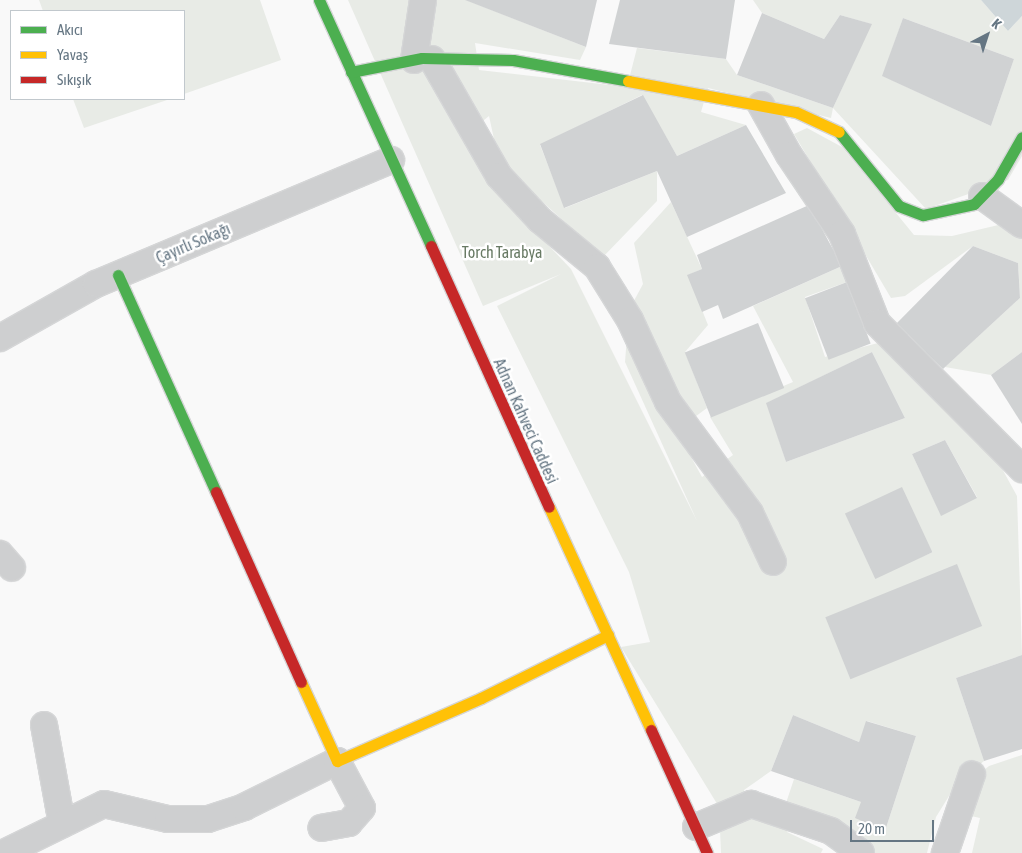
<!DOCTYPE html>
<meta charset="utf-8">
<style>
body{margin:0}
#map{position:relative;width:1022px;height:853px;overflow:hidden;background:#f9f9f9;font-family:"Asap Condensed",sans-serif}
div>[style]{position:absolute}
.green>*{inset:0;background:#e8ebe6}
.water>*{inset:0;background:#ced6d9}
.building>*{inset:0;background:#d0d2d3;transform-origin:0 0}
.roads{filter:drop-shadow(1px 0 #d5d6d7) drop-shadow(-1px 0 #d5d6d7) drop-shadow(0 1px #d5d6d7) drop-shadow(0 -1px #d5d6d7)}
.street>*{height:26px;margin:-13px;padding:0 13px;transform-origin:13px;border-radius:13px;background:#cecfd0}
.fast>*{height:11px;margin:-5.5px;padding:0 5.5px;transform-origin:5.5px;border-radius:5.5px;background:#4caf50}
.slow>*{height:11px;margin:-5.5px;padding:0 5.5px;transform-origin:5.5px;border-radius:5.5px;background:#ffc107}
.jam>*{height:11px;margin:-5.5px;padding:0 5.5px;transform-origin:5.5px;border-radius:5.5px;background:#c62828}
span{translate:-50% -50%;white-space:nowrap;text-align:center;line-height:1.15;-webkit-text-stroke:5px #fff;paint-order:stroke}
.street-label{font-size:16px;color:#657683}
.park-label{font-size:16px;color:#687a64}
.legend{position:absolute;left:10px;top:10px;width:175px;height:90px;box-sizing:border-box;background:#fff;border:1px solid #c1c8cd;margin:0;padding:6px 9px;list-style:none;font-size:15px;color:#657683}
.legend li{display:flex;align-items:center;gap:10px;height:25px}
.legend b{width:25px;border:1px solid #c1c8cd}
.north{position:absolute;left:962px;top:10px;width:50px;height:50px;-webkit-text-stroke:4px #fff;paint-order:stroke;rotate:40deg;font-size:14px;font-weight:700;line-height:20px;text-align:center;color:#657683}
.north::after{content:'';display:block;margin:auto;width:18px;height:22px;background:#657683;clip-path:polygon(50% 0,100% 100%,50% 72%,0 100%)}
.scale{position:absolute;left:850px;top:820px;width:84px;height:22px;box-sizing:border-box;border:2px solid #657683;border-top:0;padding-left:6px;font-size:15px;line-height:18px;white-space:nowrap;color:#657683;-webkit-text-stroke:4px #fff;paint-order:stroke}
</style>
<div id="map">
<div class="green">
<i style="clip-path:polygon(39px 0,260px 0,281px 60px,184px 94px,184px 11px,43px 11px)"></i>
<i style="clip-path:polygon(evenodd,348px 0,466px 0,586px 47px,580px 60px,475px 43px,479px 70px,627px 87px,637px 48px,726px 59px,737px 75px,833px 108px,871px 24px,840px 15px,824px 39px,762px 13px,753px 0,981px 0,1008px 31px,1022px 16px,1022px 156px,1008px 180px,926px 209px,833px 108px,831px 118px,708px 88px,701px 112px,746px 125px,677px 156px,642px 95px,540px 145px,565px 208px,657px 171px,657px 201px,603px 257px,499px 162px,489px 116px,468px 133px,491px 185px,571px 269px,697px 521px,625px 362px,629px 310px,643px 284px,634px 243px,671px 202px,702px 269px,688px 275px,708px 325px,685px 352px,707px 408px,688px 422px,680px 437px,702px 477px,733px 455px,710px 417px,793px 382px,753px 306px,842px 266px,847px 282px,805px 297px,825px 357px,878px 343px,1000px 465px,1017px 496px,1022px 655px,956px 678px,984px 761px,957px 783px,936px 817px,927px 853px,873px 853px,804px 812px,787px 832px,823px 849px,821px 853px,721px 853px,719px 807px,621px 647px,650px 642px,629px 572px,497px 306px,561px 274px,483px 306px,348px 0,903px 18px,1014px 59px,991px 126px,883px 76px,903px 18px,348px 0,872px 352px,905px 418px,786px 462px,767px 403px,872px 352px,348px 0,945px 440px,977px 497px,941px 515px,912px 454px,945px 440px,348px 0,847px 517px,933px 552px,877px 576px,847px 517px,348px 0,793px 715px,859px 742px,867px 721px,916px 736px,885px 831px,861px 802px,794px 779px,786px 803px,750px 806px,744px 790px,771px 771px,793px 715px)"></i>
<i style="clip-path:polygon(73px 99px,170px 99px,84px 128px)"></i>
<i style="clip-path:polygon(807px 128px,842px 147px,914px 235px,952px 236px,1011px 222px,1022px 227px,1022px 352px,991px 375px,945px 367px,1020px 298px,1018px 263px,973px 246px,905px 296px,891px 298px,794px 134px)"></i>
<i style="clip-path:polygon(1022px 755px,1022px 853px,972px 853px,980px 818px,953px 812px,959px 790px,989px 766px)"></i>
</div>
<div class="water">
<i style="clip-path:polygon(981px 0,1022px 0,1022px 16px,1008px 31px)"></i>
</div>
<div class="building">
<i style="clip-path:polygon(465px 0,597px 0,586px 47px)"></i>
<i style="clip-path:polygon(620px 0,735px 0,726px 59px,609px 44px)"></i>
<i style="clip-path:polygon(762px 13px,824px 39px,840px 15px,872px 24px,833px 108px,737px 75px)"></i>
<i style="clip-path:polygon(903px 18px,1014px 59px,991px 126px,882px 76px)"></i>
<i style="clip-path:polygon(643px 95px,677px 156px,746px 125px,786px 193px,687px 237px,657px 171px,564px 208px,540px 144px)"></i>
<i style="clip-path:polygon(809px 205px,842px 266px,723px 319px,718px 305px,702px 312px,687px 275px,702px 269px,697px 255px)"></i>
<i style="clip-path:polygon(973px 246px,1018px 263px,1020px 298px,943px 369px,896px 324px)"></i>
<i style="left:847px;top:282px;width:66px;height:45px;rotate:69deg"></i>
<i style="left:758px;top:323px;width:70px;height:79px;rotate:68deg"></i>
<i style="clip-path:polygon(872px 352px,905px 418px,786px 462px,766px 403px)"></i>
<i style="clip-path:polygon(1022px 352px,1022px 424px,991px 375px)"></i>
<i style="clip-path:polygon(945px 440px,977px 498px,941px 516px,912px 454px)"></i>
<i style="left:902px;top:487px;width:72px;height:63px;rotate:65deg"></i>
<i style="left:957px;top:564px;width:67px;height:142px;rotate:68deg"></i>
<i style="clip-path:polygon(1022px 655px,1022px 749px,984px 761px,956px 678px)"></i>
<i style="clip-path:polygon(793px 715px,859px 742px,866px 721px,916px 736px,885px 831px,855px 818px,861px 802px,771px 771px)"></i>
</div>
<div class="roads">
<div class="street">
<i style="left:432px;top:59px;width:135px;rotate:60.2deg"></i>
<i style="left:499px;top:176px;width:60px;rotate:47deg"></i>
<i style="left:540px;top:220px;width:74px;rotate:39.5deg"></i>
<i style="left:597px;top:267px;width:62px;rotate:58.1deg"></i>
<i style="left:630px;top:320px;width:90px;rotate:65.1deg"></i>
<i style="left:668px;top:402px;width:138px;rotate:53.5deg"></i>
<i style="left:750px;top:513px;width:54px;rotate:64.9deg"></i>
<i style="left:414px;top:60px;width:61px;rotate:-81.5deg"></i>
<i style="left:761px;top:105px;width:57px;rotate:60.8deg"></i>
<i style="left:789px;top:155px;width:95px;rotate:56.1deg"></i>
<i style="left:842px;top:234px;width:96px;rotate:68.5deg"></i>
<i style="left:877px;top:323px;width:206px;rotate:45.2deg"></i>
<i style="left:982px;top:196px;width:49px;rotate:35.9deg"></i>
<i style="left:0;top:338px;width:110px;rotate:-29.4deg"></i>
<i style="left:96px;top:284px;width:320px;rotate:-22.8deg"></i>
<i style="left:0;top:554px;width:18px;rotate:49deg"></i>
<i style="left:44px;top:725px;width:101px;rotate:79.7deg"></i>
<i style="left:696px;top:827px;width:60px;rotate:-22.7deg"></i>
<i style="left:751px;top:804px;width:84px;rotate:18.6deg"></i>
<i style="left:831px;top:831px;width:37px;rotate:36deg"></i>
<i style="left:4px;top:853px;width:111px;rotate:-26.1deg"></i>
<i style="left:104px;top:804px;width:66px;rotate:13.2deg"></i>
<i style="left:168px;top:819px;width:40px"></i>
<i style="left:208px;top:819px;width:38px;rotate:-18deg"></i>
<i style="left:244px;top:807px;width:104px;rotate:-26.3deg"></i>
<i style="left:337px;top:761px;width:53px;rotate:62deg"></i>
<i style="left:362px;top:808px;width:20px;rotate:131deg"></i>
<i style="left:349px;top:823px;width:28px;rotate:170deg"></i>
<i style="left:945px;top:853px;width:83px;rotate:-71.1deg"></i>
</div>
<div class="fast">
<i style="left:319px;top:0;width:270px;rotate:65.5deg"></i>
<i style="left:351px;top:72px;width:72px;rotate:-11.2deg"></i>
<i style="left:422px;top:58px;width:91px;rotate:1.3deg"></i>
<i style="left:513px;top:60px;width:117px;rotate:10.3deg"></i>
<i style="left:839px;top:132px;width:95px;rotate:51deg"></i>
<i style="left:899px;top:206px;width:26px;rotate:21deg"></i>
<i style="left:923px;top:215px;width:52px;rotate:-12.2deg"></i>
<i style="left:974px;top:204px;width:35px;rotate:-46deg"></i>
<i style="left:998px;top:179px;width:48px;rotate:-60.3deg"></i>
<i style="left:118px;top:275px;width:238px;rotate:65.7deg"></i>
</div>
<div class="slow">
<i style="left:628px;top:81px;width:171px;rotate:10.5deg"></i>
<i style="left:796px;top:112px;width:47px;rotate:24.9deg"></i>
<i style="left:549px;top:507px;width:245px;rotate:65.4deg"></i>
<i style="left:301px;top:682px;width:87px;rotate:65.5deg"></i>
<i style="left:337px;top:761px;width:157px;rotate:-23.6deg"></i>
<i style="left:481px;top:698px;width:142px;rotate:-26.4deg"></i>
</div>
<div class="jam">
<i style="left:431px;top:246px;width:286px;rotate:65.7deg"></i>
<i style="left:216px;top:492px;width:208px;rotate:65.9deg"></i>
<i style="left:651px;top:730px;width:135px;rotate:65.5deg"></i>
</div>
</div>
<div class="street-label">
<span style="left:193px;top:243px;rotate:-23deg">Çayırlı Sokağı</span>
<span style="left:526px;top:421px;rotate:66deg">Adnan Kahveci Caddesi</span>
</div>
<div class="park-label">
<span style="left:502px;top:252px">Torch Tarabya</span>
</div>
<ul class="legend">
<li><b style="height:6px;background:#4caf50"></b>Akıcı</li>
<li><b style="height:6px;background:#ffc107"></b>Yavaş</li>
<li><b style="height:6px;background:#c62828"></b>Sıkışık</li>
</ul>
<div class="north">K</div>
<div class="scale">20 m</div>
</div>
